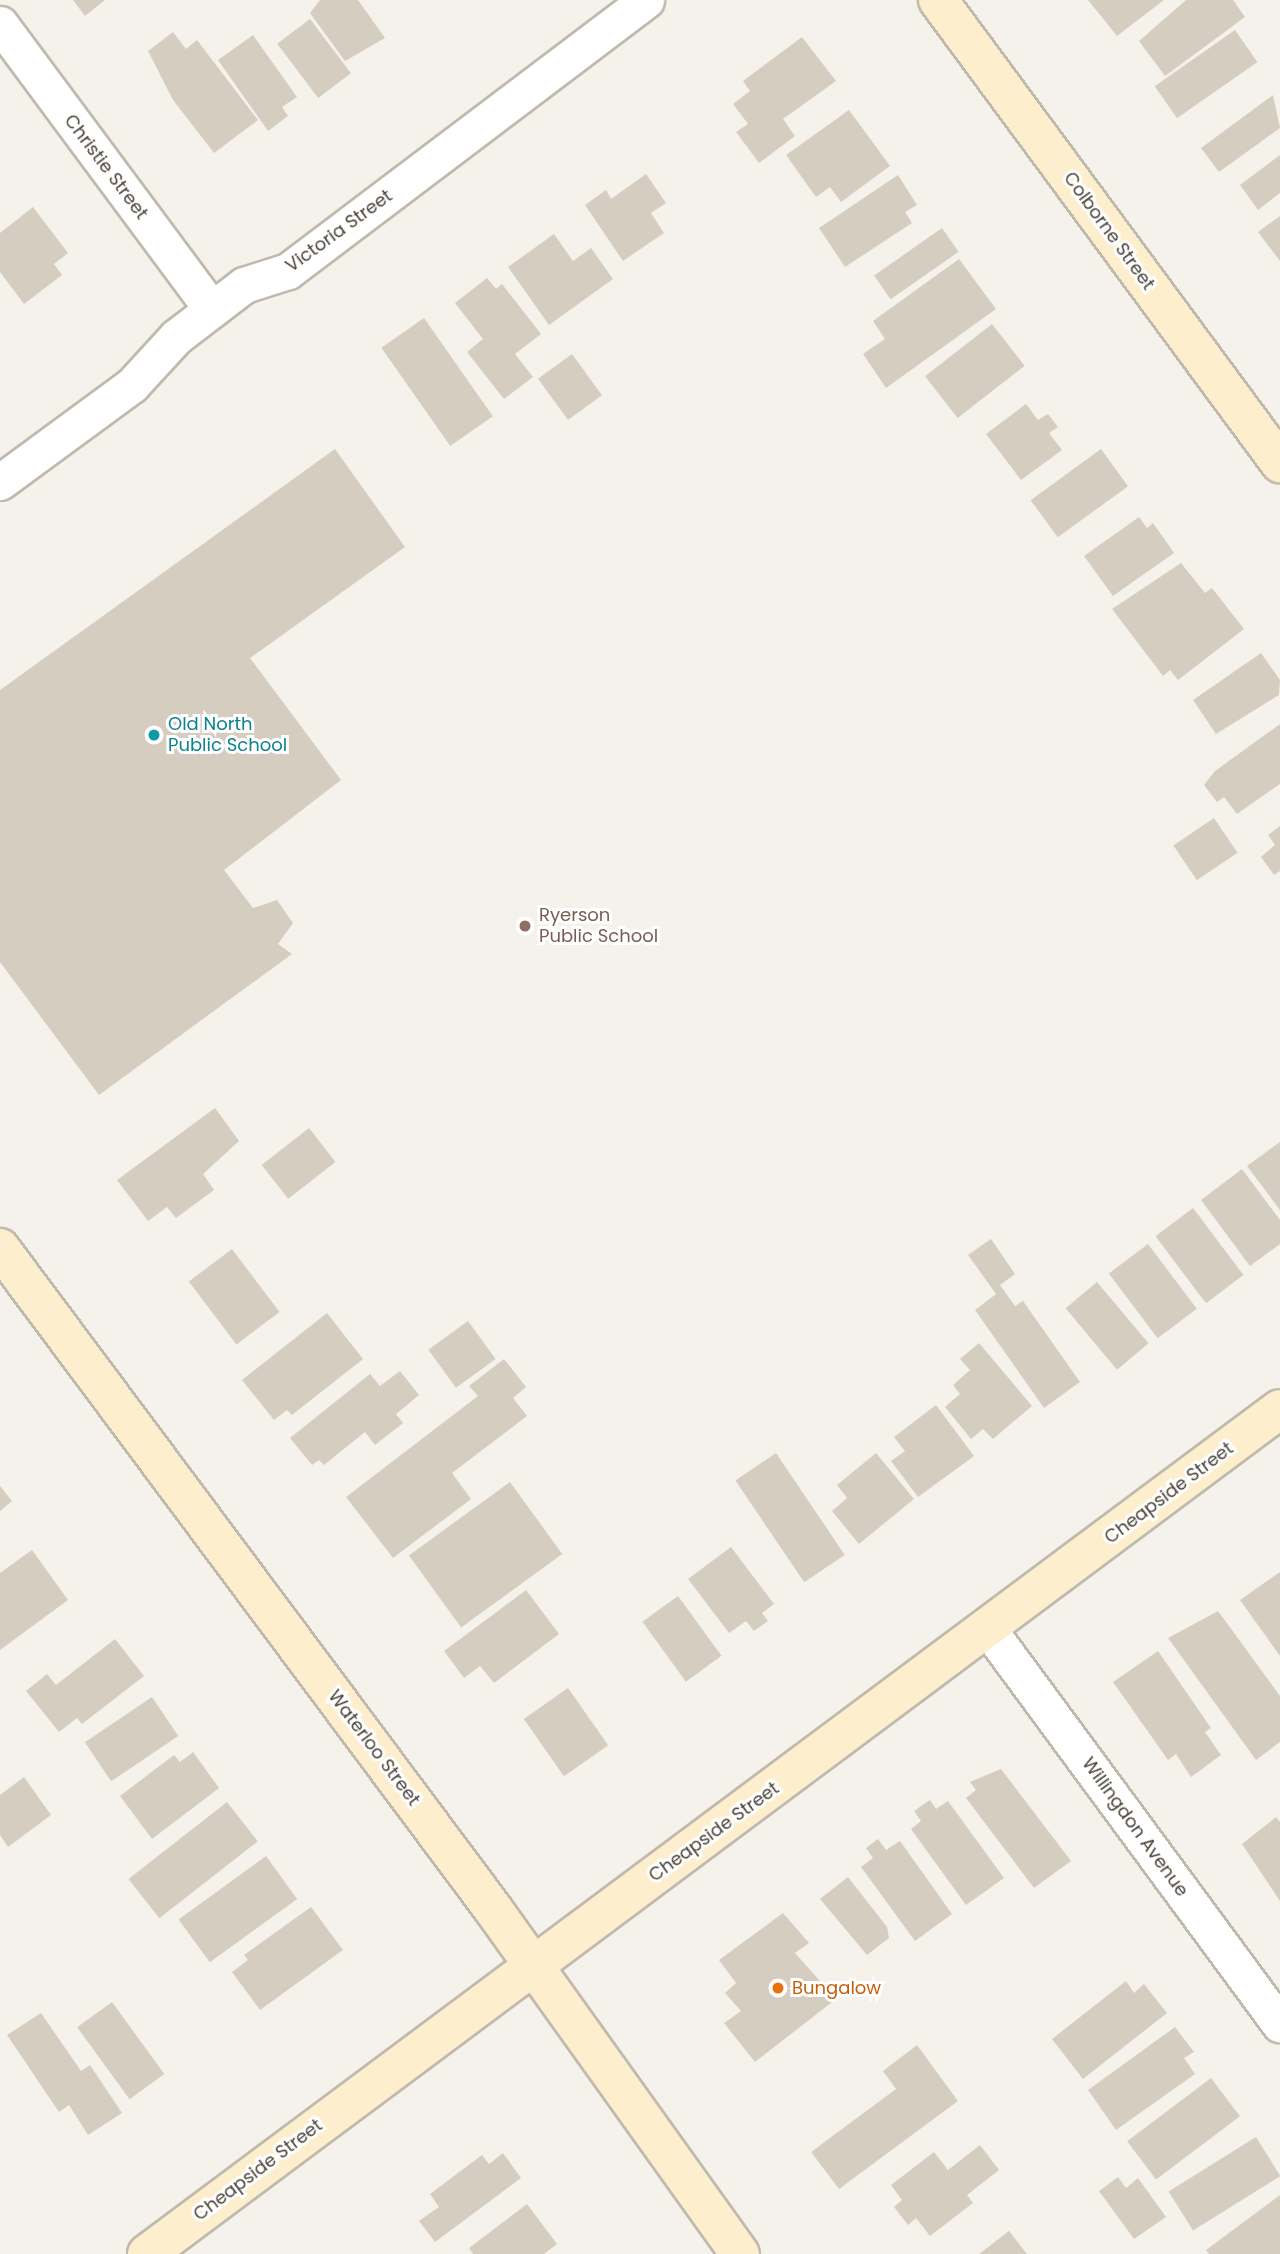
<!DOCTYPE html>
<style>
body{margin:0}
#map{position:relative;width:1280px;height:2254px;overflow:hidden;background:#f5f2eb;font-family:Poppins,sans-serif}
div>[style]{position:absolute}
.building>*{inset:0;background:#d6cdc1;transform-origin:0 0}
.roads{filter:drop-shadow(2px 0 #c0b9ae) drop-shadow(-2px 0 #c0b9ae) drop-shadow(0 2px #c0b9ae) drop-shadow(0 -2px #c0b9ae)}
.street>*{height:35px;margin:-17.5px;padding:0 17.5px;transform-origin:17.5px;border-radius:17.5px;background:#fff}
.secondary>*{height:38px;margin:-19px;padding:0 19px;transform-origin:19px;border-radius:19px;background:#fdefce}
.dots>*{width:19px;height:19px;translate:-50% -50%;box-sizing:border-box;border:4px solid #fff;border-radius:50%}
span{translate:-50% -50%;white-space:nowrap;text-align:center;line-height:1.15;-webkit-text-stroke:6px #fff;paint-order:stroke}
.street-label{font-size:18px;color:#494239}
.culture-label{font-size:18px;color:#0d838f}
.left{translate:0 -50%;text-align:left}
.education-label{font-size:18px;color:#785e54}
.food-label{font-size:18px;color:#c56008}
</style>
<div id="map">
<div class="building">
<i style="clip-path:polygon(73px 0,105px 0,85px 16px)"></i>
<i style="clip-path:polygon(320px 0,358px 0,385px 38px,345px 61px,310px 13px)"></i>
<i style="clip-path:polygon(1088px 0,1164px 0,1117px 36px)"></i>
<i style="clip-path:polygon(1186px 0,1233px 0,1245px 17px,1165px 76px,1139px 41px)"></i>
<i style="left:310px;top:19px;width:68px;height:41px;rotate:53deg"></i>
<i style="left:1235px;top:30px;width:39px;height:98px;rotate:55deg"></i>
<i style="clip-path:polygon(173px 32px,186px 49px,197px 40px,258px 120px,214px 153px,173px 100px,148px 51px)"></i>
<i style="clip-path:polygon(253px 35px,297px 97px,282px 107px,288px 116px,268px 131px,218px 60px)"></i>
<i style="clip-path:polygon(802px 37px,836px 81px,783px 119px,795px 136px,759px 163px,736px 132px,748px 124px,733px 104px,750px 91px,743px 81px)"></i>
<i style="clip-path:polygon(1273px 95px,1280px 128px,1219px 172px,1201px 148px)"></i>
<i style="clip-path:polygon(849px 110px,890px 166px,841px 202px,830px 187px,816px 197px,786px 155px)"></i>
<i style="clip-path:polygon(1280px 155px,1280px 193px,1258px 210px,1240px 185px)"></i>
<i style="clip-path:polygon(646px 174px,666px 203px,651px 213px,664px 233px,623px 261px,585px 205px,606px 190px,611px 199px)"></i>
<i style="clip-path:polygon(898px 175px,917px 205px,905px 212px,912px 223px,845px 267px,819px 228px)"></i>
<i style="clip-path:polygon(33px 207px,68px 253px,54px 264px,62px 275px,24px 304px,0 272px,0 233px)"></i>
<i style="clip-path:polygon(1280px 216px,1280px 261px,1258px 232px)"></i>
<i style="left:942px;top:228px;width:29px;height:83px;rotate:55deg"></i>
<i style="clip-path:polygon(554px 234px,573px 261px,591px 248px,613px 279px,549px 325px,508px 267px)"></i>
<i style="clip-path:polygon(959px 259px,996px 309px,886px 388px,863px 354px,885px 339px,873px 321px)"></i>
<i style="clip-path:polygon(487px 278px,496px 289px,502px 284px,541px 334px,515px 354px,533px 377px,504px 399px,467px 352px,483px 339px,455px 303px)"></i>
<i style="left:424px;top:318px;width:120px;height:52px;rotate:55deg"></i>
<i style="left:992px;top:324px;width:53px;height:85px;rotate:52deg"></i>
<i style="left:572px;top:354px;width:51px;height:42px;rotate:54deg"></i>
<i style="clip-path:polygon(1026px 404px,1038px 420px,1048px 414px,1058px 427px,1049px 433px,1062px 450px,1021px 480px,986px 434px)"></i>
<i style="clip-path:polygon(335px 449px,405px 547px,250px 658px,341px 780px,224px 870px,253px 908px,277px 900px,293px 923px,278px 944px,292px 954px,99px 1095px,0 962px,0 690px)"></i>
<i style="left:1101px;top:449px;width:46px;height:87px;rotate:54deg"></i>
<i style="clip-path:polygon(1139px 517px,1147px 528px,1153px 523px,1174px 553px,1113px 596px,1084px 556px)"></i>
<i style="clip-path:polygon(1181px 563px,1205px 593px,1212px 588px,1244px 629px,1178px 680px,1170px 670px,1163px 676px,1112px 609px)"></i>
<i style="clip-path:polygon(1261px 653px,1280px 680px,1279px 695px,1216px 734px,1193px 700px)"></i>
<i style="clip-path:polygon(1280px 724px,1280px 784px,1237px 814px,1224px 797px,1217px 802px,1204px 785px,1215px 771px)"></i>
<i style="left:1214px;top:818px;width:42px;height:49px;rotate:56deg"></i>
<i style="clip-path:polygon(1280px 826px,1280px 871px,1274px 875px,1261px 857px,1275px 845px,1268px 835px)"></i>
<i style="clip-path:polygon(215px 1108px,239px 1141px,203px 1174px,214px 1190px,176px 1218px,167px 1207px,148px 1221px,117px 1180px)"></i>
<i style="left:309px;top:1128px;width:43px;height:60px;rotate:52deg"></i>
<i style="clip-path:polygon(1280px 1142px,1280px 1210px,1247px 1166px)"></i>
<i style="clip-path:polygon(1242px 1169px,1280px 1220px,1280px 1244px,1250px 1266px,1201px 1200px)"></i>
<i style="left:1193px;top:1208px;width:84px;height:47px;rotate:53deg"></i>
<i style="clip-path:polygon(991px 1239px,1015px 1274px,1000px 1285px,1015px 1306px,1023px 1301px,1080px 1382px,1044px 1408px,975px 1310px,996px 1294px,968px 1255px)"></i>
<i style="left:1148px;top:1244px;width:81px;height:49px;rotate:53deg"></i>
<i style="left:232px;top:1249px;width:79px;height:54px;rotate:53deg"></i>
<i style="left:1097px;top:1282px;width:80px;height:41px;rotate:50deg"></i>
<i style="clip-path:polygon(327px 1313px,363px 1359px,292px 1415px,287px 1410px,274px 1420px,242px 1380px)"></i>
<i style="left:468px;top:1321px;width:47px;height:49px;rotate:54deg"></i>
<i style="clip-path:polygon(979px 1343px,1032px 1406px,993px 1439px,983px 1429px,971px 1439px,945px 1407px,960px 1394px,953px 1385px,970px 1370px,960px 1359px)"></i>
<i style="clip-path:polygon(504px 1359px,526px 1387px,513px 1398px,527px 1416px,452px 1473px,471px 1499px,393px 1558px,346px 1497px,478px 1396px,469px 1386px)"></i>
<i style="clip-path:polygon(400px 1371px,419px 1395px,396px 1414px,403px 1423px,375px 1445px,365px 1432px,324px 1465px,319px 1460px,312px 1465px,290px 1438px,370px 1374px,380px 1386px)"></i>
<i style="clip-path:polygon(936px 1405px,974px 1456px,918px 1497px,891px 1461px,905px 1451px,894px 1437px)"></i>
<i style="left:776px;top:1453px;width:123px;height:49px;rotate:56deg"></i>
<i style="clip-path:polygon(876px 1453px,914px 1499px,859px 1544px,832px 1511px,847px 1498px,837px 1485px)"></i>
<i style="left:510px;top:1482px;width:89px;height:125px;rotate:54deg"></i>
<i style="clip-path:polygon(0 1486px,12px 1501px,0 1511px)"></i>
<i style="clip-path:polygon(731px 1547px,774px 1604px,762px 1613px,768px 1621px,754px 1631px,746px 1621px,729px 1633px,688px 1579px)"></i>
<i style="clip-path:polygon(32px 1550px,68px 1600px,0 1650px,0 1573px)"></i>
<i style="clip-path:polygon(1280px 1572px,1280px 1656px,1240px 1600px)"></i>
<i style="clip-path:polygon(526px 1590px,559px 1634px,494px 1683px,480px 1666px,464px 1678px,444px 1651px)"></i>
<i style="left:678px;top:1596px;width:74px;height:44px;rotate:54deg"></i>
<i style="clip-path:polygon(1218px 1611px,1280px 1696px,1280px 1742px,1256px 1760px,1168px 1638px)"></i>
<i style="clip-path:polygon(115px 1639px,144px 1676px,82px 1724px,77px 1718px,59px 1732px,26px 1691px,47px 1674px,56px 1685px)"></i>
<i style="clip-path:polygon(1158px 1651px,1211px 1728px,1205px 1732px,1221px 1755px,1191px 1777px,1176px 1754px,1168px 1760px,1113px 1682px)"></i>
<i style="left:568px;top:1688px;width:70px;height:54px;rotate:55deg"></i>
<i style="left:152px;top:1697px;width:47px;height:81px;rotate:56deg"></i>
<i style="clip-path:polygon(193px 1752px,219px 1788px,152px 1839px,120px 1796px,174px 1755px,180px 1762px)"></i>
<i style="clip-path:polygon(1001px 1769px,1071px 1861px,1034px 1888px,966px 1798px,976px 1790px,970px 1782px)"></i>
<i style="clip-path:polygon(24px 1777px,51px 1815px,8px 1847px,0 1835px,0 1795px)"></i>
<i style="clip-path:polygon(930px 1800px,936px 1809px,948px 1801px,1004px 1878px,966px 1905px,911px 1829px,921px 1821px,914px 1811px)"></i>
<i style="left:227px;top:1802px;width:50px;height:125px;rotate:52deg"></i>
<i style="clip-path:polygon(1276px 1817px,1280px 1822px,1280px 1901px,1242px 1844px)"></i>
<i style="clip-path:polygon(878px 1839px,886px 1850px,900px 1841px,952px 1914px,915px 1941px,861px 1867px,873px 1858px,866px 1848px)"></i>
<i style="left:266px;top:1856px;width:53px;height:108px;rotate:54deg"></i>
<i style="clip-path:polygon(848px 1877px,887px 1927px,889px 1938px,867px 1955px,820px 1899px)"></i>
<i style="clip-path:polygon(311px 1907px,343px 1950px,260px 2010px,232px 1972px,248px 1960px,244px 1955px)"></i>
<i style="clip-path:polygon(783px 1913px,809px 1943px,795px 1953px,836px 1999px,755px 2062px,724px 2023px,741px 2011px,725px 1993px,736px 1983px,719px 1960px)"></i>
<i style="clip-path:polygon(1126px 1981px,1134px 1993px,1144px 1984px,1167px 2013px,1083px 2079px,1052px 2039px)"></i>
<i style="left:112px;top:2002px;width:89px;height:43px;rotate:54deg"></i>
<i style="clip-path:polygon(41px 2013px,81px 2071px,90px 2065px,122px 2113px,88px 2135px,69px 2105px,59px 2112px,7px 2035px)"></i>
<i style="clip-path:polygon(1175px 2027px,1194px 2052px,1184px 2058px,1195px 2074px,1116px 2130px,1088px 2090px)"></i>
<i style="clip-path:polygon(917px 2045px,958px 2101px,839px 2189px,811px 2152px,896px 2089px,883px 2071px)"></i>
<i style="left:1211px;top:2078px;width:48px;height:105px;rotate:53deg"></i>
<i style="left:1256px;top:2137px;width:46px;height:103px;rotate:58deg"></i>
<i style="clip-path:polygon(980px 2145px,999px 2170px,967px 2195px,973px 2203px,930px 2236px,916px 2218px,908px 2225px,894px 2207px,902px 2200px,891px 2185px,934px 2152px,948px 2170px)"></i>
<i style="clip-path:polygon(503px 2153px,521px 2178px,435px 2242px,419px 2221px,439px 2207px,430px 2194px,482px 2155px,489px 2164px)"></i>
<i style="clip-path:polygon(1118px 2177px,1126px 2188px,1138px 2178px,1166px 2217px,1134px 2239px,1099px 2191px)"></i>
<i style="clip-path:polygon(1280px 2195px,1280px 2254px,1209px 2254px,1206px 2250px)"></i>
<i style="clip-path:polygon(527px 2204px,557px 2244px,544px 2254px,473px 2254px,469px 2248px)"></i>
<i style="clip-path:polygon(1009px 2231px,1027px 2254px,979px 2254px)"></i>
</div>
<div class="roads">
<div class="street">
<i style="left:0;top:24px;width:355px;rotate:53.4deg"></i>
<i style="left:0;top:482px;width:164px;rotate:-36.3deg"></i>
<i style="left:132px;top:385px;width:65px;rotate:-47.5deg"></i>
<i style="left:176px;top:337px;width:86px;rotate:-37.4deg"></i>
<i style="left:244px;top:285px;width:46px;rotate:-17.7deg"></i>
<i style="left:288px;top:271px;width:449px;rotate:-37.1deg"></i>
<i style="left:989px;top:1630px;width:490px;rotate:53.6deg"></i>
</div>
<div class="secondary">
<i style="left:938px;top:0;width:576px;rotate:53.55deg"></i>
<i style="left:0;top:1248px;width:825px;rotate:53.28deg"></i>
<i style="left:493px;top:1909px;width:424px;rotate:54.4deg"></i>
<i style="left:147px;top:2254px;width:1413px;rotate:-36.72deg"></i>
</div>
</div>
<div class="dots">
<i style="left:154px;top:735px;background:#0f9aa8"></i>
<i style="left:525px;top:926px;background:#8d6e63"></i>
<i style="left:778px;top:1988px;background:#e8710a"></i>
</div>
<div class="street-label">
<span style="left:106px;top:167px;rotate:53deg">Christie Street</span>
<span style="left:339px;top:231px;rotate:-36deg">Victoria Street</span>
<span style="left:1109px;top:231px;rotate:54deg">Colborne Street</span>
<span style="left:1169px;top:1493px;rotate:-37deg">Cheapside Street</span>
<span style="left:374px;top:1748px;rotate:53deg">Waterloo Street</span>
<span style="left:1135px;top:1827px;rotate:54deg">Willingdon Avenue</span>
<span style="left:714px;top:1832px;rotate:-36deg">Cheapside Street</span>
<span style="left:258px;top:2170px;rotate:-37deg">Cheapside Street</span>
</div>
<div class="culture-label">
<span class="left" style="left:168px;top:735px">Old North<br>Public School</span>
</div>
<div class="education-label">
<span class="left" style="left:539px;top:926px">Ryerson<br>Public School</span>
</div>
<div class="food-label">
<span class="left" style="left:792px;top:1988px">Bungalow</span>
</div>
</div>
